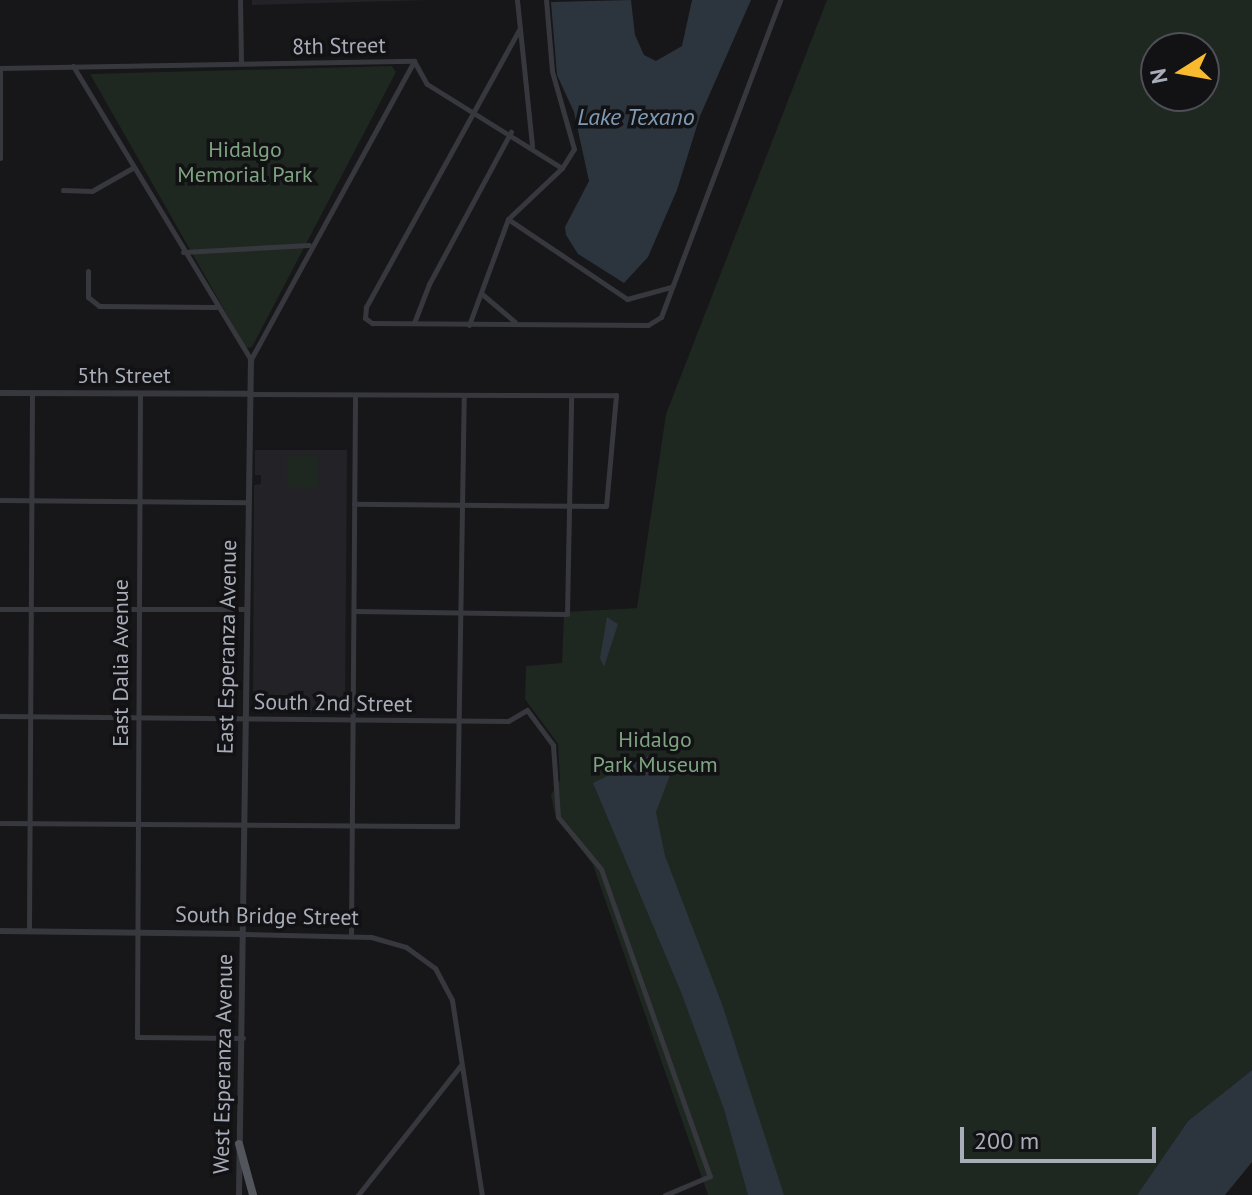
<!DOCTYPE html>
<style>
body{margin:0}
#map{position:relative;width:1252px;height:1195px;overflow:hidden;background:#171619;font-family:"PT Sans",sans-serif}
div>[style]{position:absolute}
.built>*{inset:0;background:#232226}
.green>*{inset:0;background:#1e2720;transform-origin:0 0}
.water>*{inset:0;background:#2c353d}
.minor>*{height:5px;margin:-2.5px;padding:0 2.5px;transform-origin:2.5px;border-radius:2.5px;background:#37383e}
.tertiary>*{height:6px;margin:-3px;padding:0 3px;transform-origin:3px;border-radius:3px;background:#37383e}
.primary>*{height:8px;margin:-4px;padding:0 4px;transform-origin:4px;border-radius:4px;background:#53555d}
span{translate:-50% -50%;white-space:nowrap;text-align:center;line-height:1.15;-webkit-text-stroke:7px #121114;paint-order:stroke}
.street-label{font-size:22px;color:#a8adb9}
.park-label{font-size:22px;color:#7ea582}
.water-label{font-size:24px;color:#7e9ab5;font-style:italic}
.north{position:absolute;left:1140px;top:32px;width:80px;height:80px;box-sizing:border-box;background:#121114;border:2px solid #4e4f56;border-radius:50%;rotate:259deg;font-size:22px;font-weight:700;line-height:32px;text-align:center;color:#a8adb9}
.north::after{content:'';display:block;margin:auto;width:28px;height:36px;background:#f9ba2e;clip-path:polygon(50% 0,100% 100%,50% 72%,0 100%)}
.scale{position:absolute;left:960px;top:1127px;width:196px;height:36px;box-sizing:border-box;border:4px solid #a8adb9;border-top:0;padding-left:10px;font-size:24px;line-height:28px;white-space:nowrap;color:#a8adb9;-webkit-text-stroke:6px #121114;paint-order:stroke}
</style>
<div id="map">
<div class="built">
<i style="clip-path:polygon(252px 0,429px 0,252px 5px)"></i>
<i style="clip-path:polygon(255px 450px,347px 450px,345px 711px,253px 711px,254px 485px,261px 484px,261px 475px,255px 475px)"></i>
</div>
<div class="green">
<i style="clip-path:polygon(evenodd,827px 0,1252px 0,1252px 1070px,1188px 1121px,1137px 1195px,708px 1195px,593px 865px,555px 815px,551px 795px,560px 780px,558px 744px,525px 699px,526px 666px,562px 663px,564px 612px,637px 608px,666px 414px,827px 0,1156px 48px,1204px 48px,1204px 96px,1156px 96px,1156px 48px)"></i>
<i style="clip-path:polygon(392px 66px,396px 72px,252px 347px,246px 348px,90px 74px)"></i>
<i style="left:287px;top:456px;width:31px;height:31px"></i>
</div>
<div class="water">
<i style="clip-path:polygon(631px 0,635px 35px,644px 55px,656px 61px,682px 46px,692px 0,751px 0,700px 116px,677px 190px,648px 257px,624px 283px,578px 254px,566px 235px,565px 227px,589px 181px,574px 112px,557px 75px,551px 2px)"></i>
<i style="clip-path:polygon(607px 617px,618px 624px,604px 667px,600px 658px)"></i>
<i style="clip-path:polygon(652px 754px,670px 763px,672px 770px,656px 812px,665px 856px,722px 1004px,784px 1195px,748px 1195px,724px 1109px,681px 992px,593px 783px)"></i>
<i style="clip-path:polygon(1252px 1070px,1252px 1162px,1225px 1195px,1137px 1195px,1188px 1121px)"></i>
</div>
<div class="minor">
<i style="left:240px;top:0;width:63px;rotate:89.1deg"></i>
<i style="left:517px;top:0;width:147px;rotate:84.1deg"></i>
<i style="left:520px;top:28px;width:319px;rotate:118.9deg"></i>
<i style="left:366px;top:307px;width:11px;rotate:95deg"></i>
<i style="left:365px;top:318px;width:9px;rotate:36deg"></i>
<i style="left:372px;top:323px;width:276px;rotate:0.4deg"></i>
<i style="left:648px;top:325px;width:15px;rotate:-32deg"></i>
<i style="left:661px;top:317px;width:339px;rotate:-69.4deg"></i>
<i style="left:73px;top:66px;width:344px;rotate:58.8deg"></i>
<i style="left:0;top:68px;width:414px;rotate:-1deg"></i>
<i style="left:414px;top:61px;width:26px;rotate:61deg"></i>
<i style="left:427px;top:84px;width:159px;rotate:31.9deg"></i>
<i style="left:562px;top:168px;width:22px;rotate:-58deg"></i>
<i style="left:574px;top:149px;width:81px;rotate:-105.8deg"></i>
<i style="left:552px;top:71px;width:71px;rotate:-94.8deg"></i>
<i style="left:0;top:158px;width:90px;rotate:-90deg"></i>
<i style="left:63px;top:190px;width:29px;rotate:2deg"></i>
<i style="left:92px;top:191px;width:48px;rotate:-29.7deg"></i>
<i style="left:508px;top:219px;width:143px;rotate:33.9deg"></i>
<i style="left:627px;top:299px;width:46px;rotate:-15.3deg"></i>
<i style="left:183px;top:252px;width:126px;rotate:-3.2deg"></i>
<i style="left:88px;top:271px;width:26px;rotate:90deg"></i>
<i style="left:88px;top:297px;width:14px;rotate:39deg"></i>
<i style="left:99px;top:306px;width:117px;rotate:0.5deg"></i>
<i style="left:482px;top:294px;width:43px;rotate:40.3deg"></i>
<i style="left:414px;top:323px;width:42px;rotate:-69deg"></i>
<i style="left:429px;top:284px;width:173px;rotate:-61.7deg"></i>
<i style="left:469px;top:325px;width:113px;rotate:-69.8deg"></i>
<i style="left:508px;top:219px;width:74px;rotate:-43.4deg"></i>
<i style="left:251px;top:359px;width:340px;rotate:-61.3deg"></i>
<i style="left:140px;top:394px;width:643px;rotate:90.27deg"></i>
<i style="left:137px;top:1037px;width:106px;rotate:0.5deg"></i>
<i style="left:250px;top:394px;width:366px;rotate:0.2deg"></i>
<i style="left:616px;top:395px;width:111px;rotate:95.1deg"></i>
<i style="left:606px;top:506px;width:252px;rotate:-179.5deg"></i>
<i style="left:0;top:500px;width:247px;rotate:0.5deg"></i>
<i style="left:0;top:609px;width:246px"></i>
<i style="left:354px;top:611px;width:213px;rotate:0.8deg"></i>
<i style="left:567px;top:614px;width:216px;rotate:-88.9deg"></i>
<i style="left:0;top:716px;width:508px;rotate:0.56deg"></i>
<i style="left:508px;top:721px;width:22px;rotate:-30deg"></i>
<i style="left:527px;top:710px;width:44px;rotate:53.4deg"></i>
<i style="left:553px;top:745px;width:72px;rotate:86deg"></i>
<i style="left:558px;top:817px;width:67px;rotate:50.4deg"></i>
<i style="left:601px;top:869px;width:326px;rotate:70.5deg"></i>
<i style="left:710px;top:1176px;width:49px;rotate:157.1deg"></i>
<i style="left:0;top:823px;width:457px;rotate:0.4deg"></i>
<i style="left:457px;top:826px;width:429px;rotate:-89.1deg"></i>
<i style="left:29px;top:931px;width:538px;rotate:-89.68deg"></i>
<i style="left:243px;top:934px;width:128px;rotate:1.3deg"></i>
<i style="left:371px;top:937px;width:36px;rotate:16deg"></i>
<i style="left:406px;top:947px;width:36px;rotate:36deg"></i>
<i style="left:435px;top:968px;width:36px;rotate:62deg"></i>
<i style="left:452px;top:1000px;width:197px;rotate:81.3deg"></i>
<i style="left:351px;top:934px;width:538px;rotate:-89.57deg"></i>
<i style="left:358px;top:1195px;width:166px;rotate:-51.6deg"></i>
</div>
<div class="tertiary">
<i style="left:0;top:393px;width:249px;rotate:0.2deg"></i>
<i style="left:0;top:931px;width:243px;rotate:0.7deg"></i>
<i style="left:239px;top:1195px;width:835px;rotate:-89.18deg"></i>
</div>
<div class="primary">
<i style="left:239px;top:1144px;width:53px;rotate:74.6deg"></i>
</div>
<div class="street-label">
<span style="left:339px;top:46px;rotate:-1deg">8th Street</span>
<span style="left:124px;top:376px">5th Street</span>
<span style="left:227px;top:647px;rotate:-89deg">East Esperanza Avenue</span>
<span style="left:121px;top:663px;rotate:-90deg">East Dalia Avenue</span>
<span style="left:333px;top:703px;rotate:1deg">South 2nd Street</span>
<span style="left:267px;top:916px;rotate:1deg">South Bridge Street</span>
<span style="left:223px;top:1064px;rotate:-89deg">West Esperanza Avenue</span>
</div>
<div class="park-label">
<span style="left:245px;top:162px">Hidalgo<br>Memorial Park</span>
<span style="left:655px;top:752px">Hidalgo<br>Park Museum</span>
</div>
<div class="water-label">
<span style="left:636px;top:117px">Lake Texano</span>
</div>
<div class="north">N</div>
<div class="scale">200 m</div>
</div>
